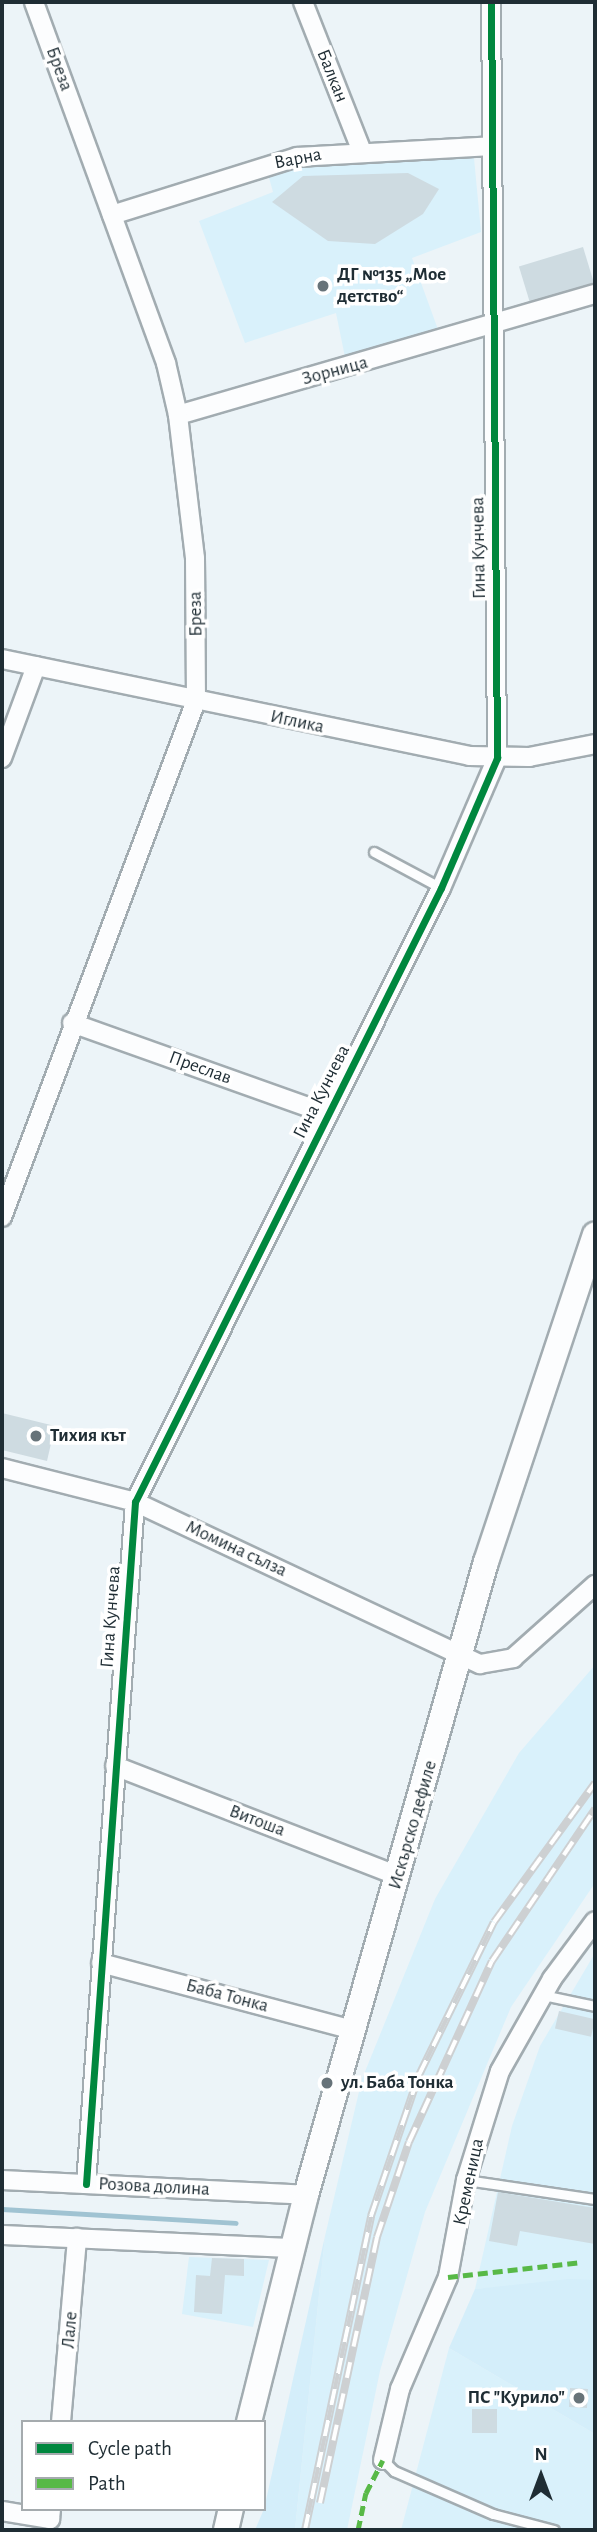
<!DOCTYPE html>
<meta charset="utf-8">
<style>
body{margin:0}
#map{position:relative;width:597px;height:2532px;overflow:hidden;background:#ecf4f8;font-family:"Alegreya Sans",sans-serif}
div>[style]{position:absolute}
.built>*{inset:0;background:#d9f1fb}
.green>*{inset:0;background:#d4eefa}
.stream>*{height:5px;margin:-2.5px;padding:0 2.5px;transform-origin:2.5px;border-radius:2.5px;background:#a0c3d2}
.building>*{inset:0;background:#cedbe1;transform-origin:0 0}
.roads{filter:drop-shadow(2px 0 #a2acb1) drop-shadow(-2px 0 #a2acb1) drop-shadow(0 2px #a2acb1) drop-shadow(0 -2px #a2acb1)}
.service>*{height:9px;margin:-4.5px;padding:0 4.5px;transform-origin:4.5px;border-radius:4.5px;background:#fcfdfe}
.minor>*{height:18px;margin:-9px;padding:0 9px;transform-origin:9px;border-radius:9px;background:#fcfdfe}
.secondary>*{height:24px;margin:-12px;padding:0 12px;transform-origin:12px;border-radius:12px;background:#fcfdfe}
.rail>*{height:8px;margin-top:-4px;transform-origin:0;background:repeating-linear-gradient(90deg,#fff 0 16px,#cdd0d2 0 32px);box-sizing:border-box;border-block:2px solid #cdd0d2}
.quiet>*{height:5px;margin-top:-2.5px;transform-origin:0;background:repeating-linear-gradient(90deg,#58b947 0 10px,transparent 0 15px)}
.cycleway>*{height:7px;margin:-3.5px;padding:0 3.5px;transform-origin:3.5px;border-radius:3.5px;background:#00873e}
.dots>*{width:19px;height:19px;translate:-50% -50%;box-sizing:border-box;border:4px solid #fff;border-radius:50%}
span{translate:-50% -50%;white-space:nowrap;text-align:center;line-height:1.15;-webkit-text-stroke:7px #fff;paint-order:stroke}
.street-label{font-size:19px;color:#1f2d34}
.poi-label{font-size:19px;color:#1f2d34;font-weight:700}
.left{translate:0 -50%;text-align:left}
.right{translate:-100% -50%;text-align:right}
.frame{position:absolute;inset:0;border:4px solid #1f2d34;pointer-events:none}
.legend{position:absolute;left:21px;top:2420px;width:245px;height:91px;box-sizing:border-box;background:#fff;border:2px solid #a5abae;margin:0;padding:9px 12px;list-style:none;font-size:21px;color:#1f2d34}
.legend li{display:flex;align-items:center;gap:14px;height:35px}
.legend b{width:35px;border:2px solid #a5abae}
.north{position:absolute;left:506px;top:2441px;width:70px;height:70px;-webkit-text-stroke:5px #fff;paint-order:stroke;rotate:0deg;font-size:19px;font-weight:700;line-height:28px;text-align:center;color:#1f2d34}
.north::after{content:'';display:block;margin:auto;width:24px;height:32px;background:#1f2d34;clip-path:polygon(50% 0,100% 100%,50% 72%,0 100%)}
</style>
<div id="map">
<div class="built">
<i style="clip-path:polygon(474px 158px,481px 232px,412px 258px,440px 335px,346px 362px,336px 313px,245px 343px,199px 221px,273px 192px,268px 174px,325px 164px)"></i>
<i style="clip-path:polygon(595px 1665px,595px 1883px,511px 2007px,425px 2212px,380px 2371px,347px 2530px,295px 2530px,325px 2236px,362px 2079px,435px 1899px,519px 1753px)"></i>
<i style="clip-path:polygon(595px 1953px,595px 2280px,475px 2289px,512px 2126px,540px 2046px)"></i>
<i style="clip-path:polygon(189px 2257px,269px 2260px,253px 2327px,182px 2314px)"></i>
<i style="clip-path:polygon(449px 2348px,595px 2434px,595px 2530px,401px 2530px)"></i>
</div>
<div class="green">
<i style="clip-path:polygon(325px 2236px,295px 2530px,255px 2530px,264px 2509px)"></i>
<i style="clip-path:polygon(569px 2279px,595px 2280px,595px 2434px,449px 2348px,475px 2289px)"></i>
</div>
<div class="stream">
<i style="left:2px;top:2209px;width:234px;rotate:3.4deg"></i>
</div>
<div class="building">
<i style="clip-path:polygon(408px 173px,439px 189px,423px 214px,375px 244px,328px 241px,272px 202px,303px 176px)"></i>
<i style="left:583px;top:247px;width:37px;height:67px;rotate:73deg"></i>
<i style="clip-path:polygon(2px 1413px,55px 1426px,47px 1461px,2px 1450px)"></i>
<i style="left:559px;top:2011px;width:37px;height:18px;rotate:13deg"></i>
<i style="clip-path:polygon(498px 2192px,595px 2208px,595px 2244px,520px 2231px,517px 2246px,489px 2241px)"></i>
<i style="clip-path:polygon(212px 2258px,244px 2259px,244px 2276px,225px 2275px,222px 2314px,194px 2312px,196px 2275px,210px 2276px)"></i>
<i style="left:570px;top:2388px;width:18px;height:19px;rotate:3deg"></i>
<i style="left:472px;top:2409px;width:25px;height:24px"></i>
</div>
<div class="roads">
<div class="service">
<i style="left:374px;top:852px;width:76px;rotate:28.2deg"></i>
<i style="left:543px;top:1995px;width:53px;rotate:11.9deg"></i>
<i style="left:466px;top:2180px;width:130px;rotate:8.4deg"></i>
<i style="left:383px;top:2460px;width:16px;rotate:45deg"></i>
<i style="left:394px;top:2471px;width:108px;rotate:23.5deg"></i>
<i style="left:493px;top:2514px;width:63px;rotate:14.7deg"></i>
</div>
<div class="minor">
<i style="left:303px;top:2px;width:158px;rotate:68.5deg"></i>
<i style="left:112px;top:215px;width:194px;rotate:-17.4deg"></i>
<i style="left:297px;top:157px;width:195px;rotate:-3.2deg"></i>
<i style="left:178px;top:415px;width:434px;rotate:-16.2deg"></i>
<i style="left:2px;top:659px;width:477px;rotate:11.7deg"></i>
<i style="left:469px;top:756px;width:60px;rotate:1deg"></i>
<i style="left:529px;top:757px;width:67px;rotate:-11.1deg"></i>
<i style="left:2px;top:758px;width:98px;rotate:-69.7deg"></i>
<i style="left:72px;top:1023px;width:272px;rotate:19.6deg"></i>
<i style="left:2px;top:1217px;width:551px;rotate:-69.4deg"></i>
<i style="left:196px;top:701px;width:143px;rotate:-90.4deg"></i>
<i style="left:195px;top:558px;width:144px;rotate:-96.8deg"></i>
<i style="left:178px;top:415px;width:53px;rotate:-103deg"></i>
<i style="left:166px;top:363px;width:384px;rotate:-110.1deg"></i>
<i style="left:2px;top:1468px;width:137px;rotate:14.3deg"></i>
<i style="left:135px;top:1502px;width:381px;rotate:25.2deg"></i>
<i style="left:480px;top:1664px;width:34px;rotate:-10deg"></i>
<i style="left:513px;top:1658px;width:110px;rotate:-41.7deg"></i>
<i style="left:115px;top:1766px;width:305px;rotate:21.2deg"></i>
<i style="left:101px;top:1963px;width:261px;rotate:14.9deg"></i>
<i style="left:2px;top:2180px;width:304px;rotate:2.8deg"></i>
<i style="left:86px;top:2184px;width:684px;rotate:-85.89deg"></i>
<i style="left:135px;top:1502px;width:686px;rotate:-63.51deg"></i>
<i style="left:441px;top:888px;width:142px;rotate:-66.7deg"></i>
<i style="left:497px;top:758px;width:756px;rotate:-90.45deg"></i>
<i style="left:2px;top:2235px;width:290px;rotate:2.6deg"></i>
<i style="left:61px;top:2422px;width:185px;rotate:-85deg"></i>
<i style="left:383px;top:2460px;width:73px;rotate:-76.5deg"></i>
<i style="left:400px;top:2389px;width:122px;rotate:-66.8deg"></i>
<i style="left:448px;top:2277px;width:99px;rotate:-79.5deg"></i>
<i style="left:466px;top:2180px;width:114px;rotate:-72.7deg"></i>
<i style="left:500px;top:2071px;width:106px;rotate:-60.5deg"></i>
<i style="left:552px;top:1979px;width:72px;rotate:-53.4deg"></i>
<i style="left:2px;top:2511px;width:49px;rotate:9.5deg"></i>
<i style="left:50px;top:2519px;width:10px;rotate:-84deg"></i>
</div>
<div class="secondary">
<i style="left:249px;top:2422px;width:234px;rotate:-75.9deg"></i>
<i style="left:306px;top:2195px;width:658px;rotate:-74.13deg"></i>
<i style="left:486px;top:1562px;width:345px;rotate:-71.6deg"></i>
<i style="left:226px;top:2530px;width:22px;rotate:-77deg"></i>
</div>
</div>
<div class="rail">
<i style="left:320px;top:2503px;width:272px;rotate:-77.9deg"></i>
<i style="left:377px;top:2237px;width:100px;rotate:-71.4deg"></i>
<i style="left:409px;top:2142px;width:199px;rotate:-65.4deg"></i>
<i style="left:492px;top:1961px;width:184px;rotate:-55.9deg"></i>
<i style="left:305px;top:2530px;width:321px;rotate:-78.1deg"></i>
<i style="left:371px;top:2216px;width:149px;rotate:-71.2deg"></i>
<i style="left:419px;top:2075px;width:170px;rotate:-63.9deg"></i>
<i style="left:494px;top:1922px;width:172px;rotate:-54deg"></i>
</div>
<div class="quiet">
<i style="left:448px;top:2277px;width:135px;rotate:-6.4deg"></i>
<i style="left:358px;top:2530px;width:38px;rotate:-78deg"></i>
<i style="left:366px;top:2493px;width:37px;rotate:-63deg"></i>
</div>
<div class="cycleway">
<i style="left:86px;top:2184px;width:684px;rotate:-85.89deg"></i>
<i style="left:135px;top:1502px;width:686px;rotate:-63.51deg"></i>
<i style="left:441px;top:888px;width:142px;rotate:-66.7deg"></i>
<i style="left:497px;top:758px;width:756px;rotate:-90.45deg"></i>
</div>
<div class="dots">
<i style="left:323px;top:286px;background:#677379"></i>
<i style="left:36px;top:1436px;background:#677379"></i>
<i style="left:327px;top:2083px;background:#677379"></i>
<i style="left:579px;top:2398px;background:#677379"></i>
</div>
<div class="street-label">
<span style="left:59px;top:69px;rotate:70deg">Бреза</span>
<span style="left:332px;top:76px;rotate:68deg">Балкан</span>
<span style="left:298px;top:159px;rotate:-11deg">Варна</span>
<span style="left:335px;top:371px;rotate:-15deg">Зорница</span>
<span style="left:479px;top:548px;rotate:-91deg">Гина Кунчева</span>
<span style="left:196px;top:614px;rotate:-91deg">Бреза</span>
<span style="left:297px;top:722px;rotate:12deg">Иглика</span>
<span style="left:200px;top:1068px;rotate:20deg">Преслав</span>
<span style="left:322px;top:1092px;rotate:-63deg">Гина Кунчева</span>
<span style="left:236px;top:1549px;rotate:25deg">Момина сълза</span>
<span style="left:111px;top:1617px;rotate:-86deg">Гина Кунчева</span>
<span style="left:257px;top:1821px;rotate:21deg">Витоша</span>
<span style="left:413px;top:1825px;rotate:-74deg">Искърско дефиле</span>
<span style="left:227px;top:1996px;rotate:15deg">Баба Тонка</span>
<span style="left:469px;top:2182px;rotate:-78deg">Кременица</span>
<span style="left:154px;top:2187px;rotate:3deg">Розова долина</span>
<span style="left:70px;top:2330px;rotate:-85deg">Лале</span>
</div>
<div class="poi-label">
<span class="left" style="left:337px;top:286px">ДГ №135 „Мое<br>детство“</span>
<span class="left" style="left:50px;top:1436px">Тихия кът</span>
<span class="left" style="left:341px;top:2083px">ул. Баба Тонка</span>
<span class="right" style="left:565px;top:2398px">ПС "Курило"</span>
</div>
<div class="frame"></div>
<ul class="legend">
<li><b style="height:9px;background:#00873e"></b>Cycle path</li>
<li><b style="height:9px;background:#58b947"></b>Path</li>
</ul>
<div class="north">N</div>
</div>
